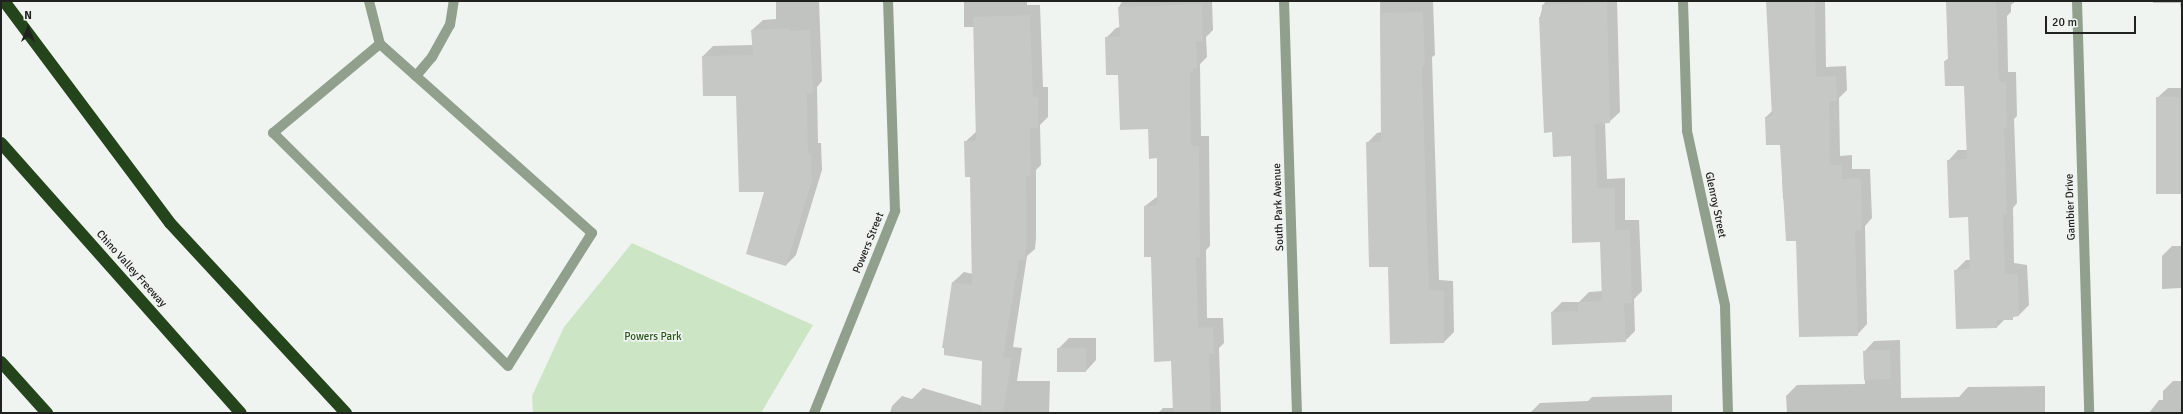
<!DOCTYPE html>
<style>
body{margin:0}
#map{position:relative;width:2183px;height:414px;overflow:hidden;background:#f0f4f0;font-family:Signika,sans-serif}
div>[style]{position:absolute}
.green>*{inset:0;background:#cce6c5}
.shadow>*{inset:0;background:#0003}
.building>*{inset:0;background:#c5c8c4;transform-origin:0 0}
.service>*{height:10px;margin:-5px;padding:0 5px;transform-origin:5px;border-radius:5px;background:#90a08c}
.minor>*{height:10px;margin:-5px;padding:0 5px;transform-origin:5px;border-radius:5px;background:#90a08c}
.tertiary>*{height:10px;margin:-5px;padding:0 5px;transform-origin:5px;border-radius:5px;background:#90a08c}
.motorway>*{height:12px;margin:-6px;padding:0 6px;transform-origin:6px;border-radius:6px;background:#24441b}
span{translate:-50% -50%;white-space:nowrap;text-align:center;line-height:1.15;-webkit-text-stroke:3.5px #f0f4f0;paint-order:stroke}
.street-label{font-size:11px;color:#202220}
.park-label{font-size:11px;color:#275818}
.frame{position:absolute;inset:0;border:2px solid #202220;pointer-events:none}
.north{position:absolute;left:8px;top:8px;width:40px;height:40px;-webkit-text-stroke:3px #f0f4f0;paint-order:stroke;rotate:0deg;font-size:11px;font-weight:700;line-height:16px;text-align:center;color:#202220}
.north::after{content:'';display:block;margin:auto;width:14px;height:18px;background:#202220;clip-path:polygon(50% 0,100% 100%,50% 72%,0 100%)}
.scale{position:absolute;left:2045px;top:16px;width:91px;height:18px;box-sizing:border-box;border:2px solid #202220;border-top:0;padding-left:5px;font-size:12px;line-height:14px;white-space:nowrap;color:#202220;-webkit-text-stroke:3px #f0f4f0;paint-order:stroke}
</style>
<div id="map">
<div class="green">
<i style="clip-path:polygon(632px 243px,813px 325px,761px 413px,533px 413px,532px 396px,564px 327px)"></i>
</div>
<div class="shadow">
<i style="clip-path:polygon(776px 1px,819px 1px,822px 81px,817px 87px,818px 143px,821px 143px,822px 170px,796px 255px,786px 265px,737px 95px,703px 56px,713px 46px,753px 45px,752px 30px,763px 20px,776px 19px)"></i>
<i style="clip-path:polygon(964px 1px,1027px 1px,1027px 5px,1040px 5px,1043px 87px,1048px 87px,1048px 117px,1040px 125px,1041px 165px,1036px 170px,1036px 238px,1035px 249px,1027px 256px,1013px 347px,1022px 348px,1017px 381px,1050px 381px,1049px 413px,890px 413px,892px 406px,902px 396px,912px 399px,923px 388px,983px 406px,983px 361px,953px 282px,964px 272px,973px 274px,971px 176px,965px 142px,977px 131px,974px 27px,964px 27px)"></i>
<i style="clip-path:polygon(1122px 1px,1212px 1px,1213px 30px,1206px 37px,1207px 57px,1200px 64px,1201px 136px,1209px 136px,1210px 246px,1206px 250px,1207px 318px,1223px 318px,1224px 343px,1219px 348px,1221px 413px,1158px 413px,1163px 408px,1174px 408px,1172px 360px,1145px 206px,1158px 196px,1158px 157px,1149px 128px,1119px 74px,1106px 38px,1116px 28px,1120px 27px,1119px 7px)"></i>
<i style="clip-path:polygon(1380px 1px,1433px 1px,1435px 55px,1432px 57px,1439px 280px,1453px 281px,1454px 332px,1444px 342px,1391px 343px,1389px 266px,1367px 143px,1377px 133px,1382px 132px)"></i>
<i style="clip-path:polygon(1546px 1px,1617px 1px,1620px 112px,1609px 122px,1605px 122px,1607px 179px,1625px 178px,1625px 220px,1639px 220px,1642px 291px,1634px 299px,1635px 331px,1625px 341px,1552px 312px,1562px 302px,1579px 302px,1589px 292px,1603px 291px,1601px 241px,1572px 155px,1553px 131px,1540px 17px,1543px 5px)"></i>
<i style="clip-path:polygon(1768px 1px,1825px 1px,1826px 67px,1846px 66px,1847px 90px,1839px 98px,1840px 156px,1852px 155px,1852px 169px,1870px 169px,1872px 218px,1865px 226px,1867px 324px,1857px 335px,1797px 240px,1786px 199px,1783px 199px,1781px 144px,1766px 117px,1773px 110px)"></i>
<i style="clip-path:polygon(1947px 1px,2016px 1px,2011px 5px,2011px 12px,2007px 16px,2008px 72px,2016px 72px,2017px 116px,2014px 119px,2017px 203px,2013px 208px,2014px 263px,2027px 265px,2029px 305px,2019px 315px,2005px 319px,1997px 327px,1955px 271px,1966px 260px,1971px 260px,1969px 216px,1948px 161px,1958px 150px,1968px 150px,1965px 85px,1945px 61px,1949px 58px)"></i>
<i style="clip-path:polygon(2153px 1px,2182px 1px,2182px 19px,2180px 3px,2153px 3px)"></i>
<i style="clip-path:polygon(2168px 88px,2182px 88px,2182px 193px,2157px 98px)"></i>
<i style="clip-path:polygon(2172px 246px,2182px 246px,2182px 313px,2181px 288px,2162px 289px,2162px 256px)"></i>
<i style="clip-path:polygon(1069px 338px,1096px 338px,1096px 360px,1086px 371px,1058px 349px)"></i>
<i style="clip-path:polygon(1900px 340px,1901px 398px,1959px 397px,1968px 387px,2045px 386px,2045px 413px,1787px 413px,1786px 396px,1797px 385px,1865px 384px,1864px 352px,1874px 341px)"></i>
<i style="clip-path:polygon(2173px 381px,2182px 381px,2182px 413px,2149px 413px,2159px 400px,2163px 400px,2163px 391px)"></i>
<i style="clip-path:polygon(1672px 395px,1672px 413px,1530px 413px,1540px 403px,1588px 401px,1592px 397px)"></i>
</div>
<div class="building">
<i style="clip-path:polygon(1766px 1px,1815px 1px,1816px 77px,1836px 76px,1837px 101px,1829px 101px,1830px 165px,1842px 165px,1842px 179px,1861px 178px,1862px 230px,1855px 230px,1858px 336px,1799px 337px,1796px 241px,1786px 241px,1780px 145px,1766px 145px,1765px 117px,1772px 116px)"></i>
<i style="clip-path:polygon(1946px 1px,1996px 1px,1999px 82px,2006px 82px,2007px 128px,2004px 128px,2007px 214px,2003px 214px,2005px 273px,2018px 275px,2019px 316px,2013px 317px,2013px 320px,1997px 320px,1997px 328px,1956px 329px,1954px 270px,1970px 269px,1968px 217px,1949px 218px,1947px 160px,1967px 159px,1964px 86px,1945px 86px,1944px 61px,1948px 61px)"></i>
<i style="clip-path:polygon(1607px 2px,1610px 123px,1595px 124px,1597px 188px,1615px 188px,1615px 230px,1630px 230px,1632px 303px,1624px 303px,1626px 342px,1552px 345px,1551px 312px,1578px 311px,1578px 302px,1602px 301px,1600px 242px,1572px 243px,1571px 156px,1553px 157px,1552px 132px,1544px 133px,1539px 17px,1542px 17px,1542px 5px)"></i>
<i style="clip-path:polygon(1202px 4px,1203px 41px,1196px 41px,1197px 68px,1193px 68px,1193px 72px,1190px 73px,1191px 146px,1199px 146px,1200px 257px,1196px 257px,1198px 328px,1213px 327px,1214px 354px,1209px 354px,1211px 413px,1173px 413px,1171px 361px,1154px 362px,1151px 257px,1144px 257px,1144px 206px,1157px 205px,1157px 158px,1149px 159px,1148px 129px,1120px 130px,1118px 75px,1106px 75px,1105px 37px,1120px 37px,1118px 7px)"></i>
<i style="clip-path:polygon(1423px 12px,1425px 66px,1422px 66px,1429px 290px,1444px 291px,1444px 343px,1390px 344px,1388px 267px,1369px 267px,1366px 142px,1381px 142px,1380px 13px)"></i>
<i style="clip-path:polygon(1030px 15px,1033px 97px,1038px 97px,1038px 128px,1030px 128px,1031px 176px,1026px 176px,1027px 249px,1025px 249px,1025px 260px,1019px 260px,1003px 357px,1012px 358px,1003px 413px,981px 413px,982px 361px,944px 355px,944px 348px,942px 348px,952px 282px,972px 285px,970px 177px,965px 177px,964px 141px,976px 141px,973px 17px)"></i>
<i style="clip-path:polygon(789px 28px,789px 31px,810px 30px,813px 93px,807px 93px,808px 153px,811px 153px,812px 181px,786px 266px,746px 254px,764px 192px,739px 192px,736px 96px,703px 96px,702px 56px,753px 55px,751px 30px)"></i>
<i style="left:2182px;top:97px;width:97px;height:26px;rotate:90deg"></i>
<i style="left:1057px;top:348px;width:29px;height:24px"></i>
<i style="left:1890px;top:350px;width:29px;height:27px;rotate:88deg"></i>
</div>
<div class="service">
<i style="left:369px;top:1px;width:44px;rotate:75.7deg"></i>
<i style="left:380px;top:44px;width:284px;rotate:41.7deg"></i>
<i style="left:592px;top:233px;width:157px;rotate:122.3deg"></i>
<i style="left:508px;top:366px;width:331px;rotate:-135.2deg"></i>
<i style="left:273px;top:133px;width:139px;rotate:-39.8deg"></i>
<i style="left:416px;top:76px;width:25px;rotate:-50deg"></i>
<i style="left:432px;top:57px;width:37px;rotate:-61deg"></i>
<i style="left:450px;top:25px;width:24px;rotate:-81deg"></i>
</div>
<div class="minor">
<i style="left:1683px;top:1px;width:130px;rotate:88.2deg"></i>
<i style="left:1687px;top:131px;width:179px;rotate:77.7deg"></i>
<i style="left:1725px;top:306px;width:107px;rotate:88.4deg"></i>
<i style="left:2077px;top:1px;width:412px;rotate:88.3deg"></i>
<i style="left:814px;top:413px;width:218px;rotate:-68.1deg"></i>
<i style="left:895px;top:211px;width:210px;rotate:-91.9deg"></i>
</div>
<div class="tertiary">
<i style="left:1284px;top:1px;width:412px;rotate:88.2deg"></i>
</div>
<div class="motorway">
<i style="left:4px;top:1px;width:277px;rotate:53.2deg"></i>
<i style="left:170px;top:223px;width:259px;rotate:47.2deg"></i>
<i style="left:1px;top:143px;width:361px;rotate:48.4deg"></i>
<i style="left:1px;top:362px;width:69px;rotate:48deg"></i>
</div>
<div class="street-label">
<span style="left:1715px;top:205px;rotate:78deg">Glenroy Street</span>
<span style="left:1279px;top:207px;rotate:-92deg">South Park Avenue</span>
<span style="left:2071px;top:207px;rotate:-92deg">Gambier Drive</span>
<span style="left:869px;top:243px;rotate:-68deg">Powers Street</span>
<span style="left:131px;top:269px;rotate:48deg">Chino Valley Freeway</span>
</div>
<div class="park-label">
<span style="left:653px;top:337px">Powers Park</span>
</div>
<div class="frame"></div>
<div class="north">N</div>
<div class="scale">20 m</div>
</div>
